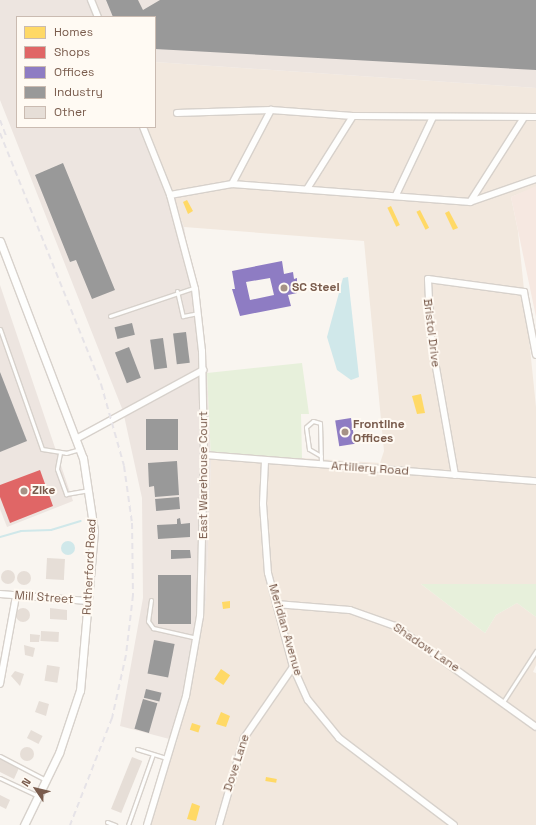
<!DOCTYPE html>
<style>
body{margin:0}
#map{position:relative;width:536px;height:825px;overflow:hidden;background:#f9f5f0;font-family:"Space Grotesk",sans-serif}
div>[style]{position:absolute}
.residential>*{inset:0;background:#f2e8de}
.commercial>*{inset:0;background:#f6e8e1}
.industrial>*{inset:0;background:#ede5e0}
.green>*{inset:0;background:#e7f0db}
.water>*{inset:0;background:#d0e8ea}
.round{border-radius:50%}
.homes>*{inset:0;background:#ffd966;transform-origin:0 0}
.shops>*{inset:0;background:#e06666}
.offices>*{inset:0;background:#8e7cc3;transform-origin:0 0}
.industry>*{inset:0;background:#999;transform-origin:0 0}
.stream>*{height:2px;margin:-1px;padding:0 1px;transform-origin:1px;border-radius:1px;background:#d0e8ea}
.building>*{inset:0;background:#e6ded7;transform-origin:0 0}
.roads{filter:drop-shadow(1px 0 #d7d1cb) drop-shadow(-1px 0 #d7d1cb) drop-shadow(0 1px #d7d1cb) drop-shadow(0 -1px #d7d1cb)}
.service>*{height:3px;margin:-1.5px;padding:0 1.5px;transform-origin:1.5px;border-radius:1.5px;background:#fefefd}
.minor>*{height:6px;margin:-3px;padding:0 3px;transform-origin:3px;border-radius:3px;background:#fefefd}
.tertiary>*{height:7px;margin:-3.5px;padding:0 3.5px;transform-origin:3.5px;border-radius:3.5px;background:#fefefd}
.rail>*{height:2px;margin-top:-1px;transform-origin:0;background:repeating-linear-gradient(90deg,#e6e3e7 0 6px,transparent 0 10px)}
.dots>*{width:11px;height:11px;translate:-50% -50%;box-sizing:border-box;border:2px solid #fffaf3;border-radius:50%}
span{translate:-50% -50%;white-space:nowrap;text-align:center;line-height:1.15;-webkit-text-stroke:4px #fffaf3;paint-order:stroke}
.poi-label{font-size:12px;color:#7a5c4d;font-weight:700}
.left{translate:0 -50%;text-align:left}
.street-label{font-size:12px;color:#7a5c4d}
.legend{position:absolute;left:16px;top:16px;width:140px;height:112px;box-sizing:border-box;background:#fffaf3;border:1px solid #cabbb1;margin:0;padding:5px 7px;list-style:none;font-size:12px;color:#7a5c4d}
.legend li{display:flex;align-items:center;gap:8px;height:20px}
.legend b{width:20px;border:1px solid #cabbb1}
.north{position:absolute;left:16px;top:769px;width:40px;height:40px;-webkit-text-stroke:3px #fffaf3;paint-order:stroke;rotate:305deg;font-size:11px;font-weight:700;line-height:16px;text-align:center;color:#7a5c4d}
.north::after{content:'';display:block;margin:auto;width:14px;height:18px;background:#7a5c4d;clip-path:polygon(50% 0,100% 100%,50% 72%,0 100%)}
</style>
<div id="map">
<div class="residential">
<i style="clip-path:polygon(155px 62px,536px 88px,536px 187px,511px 197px,518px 231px,536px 407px,536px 584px,421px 584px,485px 633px,496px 615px,517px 603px,536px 617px,536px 665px,533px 672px,536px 673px,536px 825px,147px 825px,177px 741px,206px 600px,211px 459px,302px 458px,380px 463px,384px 451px,364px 241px,184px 227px,145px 127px,155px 127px)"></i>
</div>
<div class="commercial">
<i style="clip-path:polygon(536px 186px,536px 317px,511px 197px)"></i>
</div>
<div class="industrial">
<i style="clip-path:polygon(0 0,536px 0,536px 88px,155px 62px,155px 17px,17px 17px,17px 127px,145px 127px,184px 227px,207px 373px,211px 459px,206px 600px,177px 741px,120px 726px,143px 598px,142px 498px,123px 411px,0 100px)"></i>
<i style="clip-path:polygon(0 285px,73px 501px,7px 527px,0 509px)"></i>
</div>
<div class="green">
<i style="clip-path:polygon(302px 363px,309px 414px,301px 414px,302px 458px,211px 459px,207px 373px)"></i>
<i style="clip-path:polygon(421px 584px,536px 584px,536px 617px,517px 603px,496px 615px,485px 633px)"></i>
</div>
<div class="water">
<i style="clip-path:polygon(348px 277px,359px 377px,351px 380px,337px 370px,327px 337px,343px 278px)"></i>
<i class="round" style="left:61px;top:541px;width:14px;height:14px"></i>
</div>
<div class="homes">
<i style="clip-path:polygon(187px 200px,193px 211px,188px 214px,183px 202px)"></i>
<i style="left:391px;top:206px;width:21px;height:4px;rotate:65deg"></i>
<i style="left:420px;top:210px;width:20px;height:4px;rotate:63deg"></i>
<i style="clip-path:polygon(449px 211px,458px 228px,453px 230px,445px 213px)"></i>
<i style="clip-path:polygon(421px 394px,425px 413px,417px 414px,412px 396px)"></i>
<i style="clip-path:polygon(230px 601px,230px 608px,223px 609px,222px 602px)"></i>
<i style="left:221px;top:669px;width:11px;height:12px;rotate:34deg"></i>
<i style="clip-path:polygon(221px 712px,230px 716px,226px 727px,216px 724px)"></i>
<i style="left:192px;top:723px;width:9px;height:7px;rotate:18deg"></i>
<i style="left:266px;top:777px;width:11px;height:4px;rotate:10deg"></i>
<i style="clip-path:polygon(192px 803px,200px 806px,196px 821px,187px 819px)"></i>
</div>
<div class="shops">
<i style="clip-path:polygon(40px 470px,53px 506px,10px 523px,0 497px,0 485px)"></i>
</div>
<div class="offices">
<i style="clip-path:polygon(evenodd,282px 261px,284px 274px,293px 272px,294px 279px,297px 278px,297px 293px,288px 295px,291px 306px,240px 316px,232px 289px,235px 289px,232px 271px,282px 261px,270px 278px,274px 295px,250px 300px,246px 282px,270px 278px)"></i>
<i style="left:351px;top:418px;width:26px;height:16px;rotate:81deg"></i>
</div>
<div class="industry">
<i style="clip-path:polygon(106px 0,138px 0,143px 10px,160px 0,536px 0,536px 70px,155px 49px,155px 17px,113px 17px)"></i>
<i style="clip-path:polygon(63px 163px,115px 290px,92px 299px,76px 260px,70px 262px,35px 175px)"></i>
<i style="left:132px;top:323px;width:12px;height:18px;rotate:76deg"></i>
<i style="left:186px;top:332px;width:31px;height:13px;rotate:83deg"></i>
<i style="left:163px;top:338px;width:30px;height:13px;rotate:82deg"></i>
<i style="left:129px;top:347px;width:33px;height:15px;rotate:69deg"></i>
<i style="clip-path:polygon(0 372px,27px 441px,0 452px)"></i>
<i style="left:146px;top:419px;width:32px;height:31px"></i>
<i style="clip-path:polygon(177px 461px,179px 495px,155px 497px,154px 486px,149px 487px,148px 463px)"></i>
<i style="left:179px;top:497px;width:12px;height:24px;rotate:85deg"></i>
<i style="clip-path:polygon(180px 518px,181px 524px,190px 523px,190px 537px,158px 539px,157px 525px,177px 524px,177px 519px)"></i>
<i style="clip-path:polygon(171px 550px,190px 550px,191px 558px,171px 559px)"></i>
<i style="left:158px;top:575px;width:33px;height:49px"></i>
<i style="left:154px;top:640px;width:21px;height:34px;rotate:11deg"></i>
<i style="left:146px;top:689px;width:16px;height:9px;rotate:14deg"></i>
<i style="left:143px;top:699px;width:15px;height:31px;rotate:16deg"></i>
</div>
<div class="stream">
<i style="left:0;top:537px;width:22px;rotate:-16deg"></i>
<i style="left:21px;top:531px;width:30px;rotate:-2deg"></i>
<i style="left:51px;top:530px;width:31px;rotate:-17deg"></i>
</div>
<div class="building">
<i style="left:47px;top:558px;width:18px;height:21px;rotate:3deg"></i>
<i class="round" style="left:1px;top:570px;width:14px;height:14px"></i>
<i class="round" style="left:17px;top:571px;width:14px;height:14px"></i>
<i style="clip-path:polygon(50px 608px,67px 610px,67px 620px,50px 619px)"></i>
<i class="round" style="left:16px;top:608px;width:14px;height:14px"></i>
<i style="left:41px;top:631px;width:18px;height:10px;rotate:3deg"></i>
<i style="clip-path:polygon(30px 634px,40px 635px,39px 642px,30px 642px)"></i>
<i style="clip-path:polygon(24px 645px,35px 648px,33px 657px,25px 655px)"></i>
<i style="left:47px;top:665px;width:13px;height:16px;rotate:9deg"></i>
<i style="clip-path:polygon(15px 671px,24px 674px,20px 686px,11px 676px)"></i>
<i style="clip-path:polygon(39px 701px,49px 704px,46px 716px,35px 712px)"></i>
<i style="left:31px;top:730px;width:13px;height:9px;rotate:27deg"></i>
<i class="round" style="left:20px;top:747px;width:14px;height:14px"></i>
<i style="left:132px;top:757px;width:11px;height:56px;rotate:22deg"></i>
<i style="clip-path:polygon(0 758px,19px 768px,14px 779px,0 772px)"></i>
<i style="clip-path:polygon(0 795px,10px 800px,6px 809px,0 806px)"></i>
</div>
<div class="roads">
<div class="service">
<i style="left:177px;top:291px;width:26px;rotate:77deg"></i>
<i style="left:183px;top:316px;width:15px;rotate:-11deg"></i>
<i style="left:110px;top:316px;width:88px;rotate:-18.6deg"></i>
<i style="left:0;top:329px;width:127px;rotate:70.7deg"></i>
<i style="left:42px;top:449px;width:24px;rotate:9deg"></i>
<i style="left:66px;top:453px;width:15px;rotate:-16deg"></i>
<i style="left:60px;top:453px;width:16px;rotate:101deg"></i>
<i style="left:57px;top:469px;width:27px;rotate:70deg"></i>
<i style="left:66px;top:494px;width:22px;rotate:-10deg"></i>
<i style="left:321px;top:456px;width:14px;rotate:-150deg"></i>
<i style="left:309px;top:449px;width:22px;rotate:-98deg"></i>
<i style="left:306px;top:427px;width:9px;rotate:-41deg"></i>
<i style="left:313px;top:421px;width:7px;rotate:16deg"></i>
<i style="left:320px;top:423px;width:41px;rotate:88.6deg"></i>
<i style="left:151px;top:600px;width:21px;rotate:98deg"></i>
<i style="left:148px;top:621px;width:9px;rotate:54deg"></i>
<i style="left:153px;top:628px;width:45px;rotate:12.8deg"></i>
<i style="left:503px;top:702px;width:61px;rotate:-57.1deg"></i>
<i style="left:137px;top:749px;width:31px;rotate:17deg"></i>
<i style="left:0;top:756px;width:52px;rotate:27.6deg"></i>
<i style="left:0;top:778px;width:42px;rotate:25.3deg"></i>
<i style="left:107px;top:822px;width:9px;rotate:21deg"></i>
<i style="left:128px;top:825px;width:75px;rotate:-70.6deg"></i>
</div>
<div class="minor">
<i style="left:91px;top:0;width:18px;rotate:68deg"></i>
<i style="left:177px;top:113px;width:94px;rotate:-1.8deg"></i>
<i style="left:271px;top:110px;width:82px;rotate:4.2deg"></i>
<i style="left:353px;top:116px;width:183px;rotate:0.3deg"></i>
<i style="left:143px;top:127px;width:73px;rotate:68.3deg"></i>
<i style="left:170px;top:195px;width:97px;rotate:75.1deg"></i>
<i style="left:195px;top:289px;width:62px;rotate:83.6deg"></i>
<i style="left:202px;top:351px;width:104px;rotate:88.9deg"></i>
<i style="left:204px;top:455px;width:161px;rotate:91.4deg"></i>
<i style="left:200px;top:616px;width:81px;rotate:99.9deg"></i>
<i style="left:186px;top:696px;width:135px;rotate:106.8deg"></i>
<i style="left:232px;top:184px;width:84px;rotate:-62.2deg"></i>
<i style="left:307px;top:189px;width:86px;rotate:-57.8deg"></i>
<i style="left:170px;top:195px;width:63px;rotate:-10.1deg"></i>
<i style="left:232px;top:184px;width:239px;rotate:4.3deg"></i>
<i style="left:470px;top:202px;width:70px;rotate:-19.2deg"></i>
<i style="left:396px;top:195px;width:86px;rotate:-64.6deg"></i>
<i style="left:470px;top:202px;width:98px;rotate:-57.4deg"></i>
<i style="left:76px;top:439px;width:145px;rotate:-28.5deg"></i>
<i style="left:204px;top:455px;width:333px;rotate:4.5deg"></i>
<i style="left:265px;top:461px;width:43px;rotate:92.7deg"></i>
<i style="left:263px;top:504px;width:69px;rotate:85.9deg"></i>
<i style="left:268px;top:573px;width:97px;rotate:75.1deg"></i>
<i style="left:293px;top:667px;width:36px;rotate:66deg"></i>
<i style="left:308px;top:700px;width:49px;rotate:50.8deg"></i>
<i style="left:339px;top:738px;width:144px;rotate:37.1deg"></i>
<i style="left:455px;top:475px;width:138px;rotate:-100deg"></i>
<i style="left:431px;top:339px;width:60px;rotate:-92.9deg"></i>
<i style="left:428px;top:279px;width:97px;rotate:7.7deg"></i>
<i style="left:524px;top:292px;width:64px;rotate:79.2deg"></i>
<i style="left:0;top:594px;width:88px;rotate:4.5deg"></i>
<i style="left:276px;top:604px;width:74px;rotate:4.6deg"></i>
<i style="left:350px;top:610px;width:48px;rotate:19.6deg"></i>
<i style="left:395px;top:626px;width:173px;rotate:35.6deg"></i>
<i style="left:0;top:684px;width:89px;rotate:-79.7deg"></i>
<i style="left:219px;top:825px;width:91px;rotate:-74deg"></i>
<i style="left:244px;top:738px;width:86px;rotate:-55.4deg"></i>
</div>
<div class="tertiary">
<i style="left:0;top:241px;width:232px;rotate:69.1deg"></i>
<i style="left:83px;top:458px;width:74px;rotate:81.4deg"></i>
<i style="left:94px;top:531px;width:160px;rotate:95deg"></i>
<i style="left:80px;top:690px;width:66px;rotate:108.4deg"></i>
<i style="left:59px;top:753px;width:80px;rotate:115.9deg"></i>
</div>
</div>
<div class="rail">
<i style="left:0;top:120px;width:19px;rotate:69deg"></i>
<i style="left:0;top:133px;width:271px;rotate:68.1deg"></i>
<i style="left:101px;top:384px;width:85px;rotate:74.3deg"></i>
<i style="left:124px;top:466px;width:58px;rotate:82deg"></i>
<i style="left:132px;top:523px;width:72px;rotate:89.2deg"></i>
<i style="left:133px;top:595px;width:60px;rotate:96.7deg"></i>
<i style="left:126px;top:655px;width:65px;rotate:102.5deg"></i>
<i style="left:112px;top:718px;width:115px;rotate:111.4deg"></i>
</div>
<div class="dots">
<i style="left:284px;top:288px;background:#a69286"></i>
<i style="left:345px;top:432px;background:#a69286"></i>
<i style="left:24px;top:491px;background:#a69286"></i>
</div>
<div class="poi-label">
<span class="left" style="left:292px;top:288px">SC Steel</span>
<span class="left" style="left:353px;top:432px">Frontline<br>Offices</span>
<span class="left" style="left:32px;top:491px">Zike</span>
</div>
<div class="street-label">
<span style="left:431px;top:333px;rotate:83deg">Bristol Drive</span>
<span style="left:370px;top:469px;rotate:4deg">Artillery Road</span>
<span style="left:204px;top:475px;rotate:-90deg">East Warehouse Court</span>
<span style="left:90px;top:567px;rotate:-87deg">Rutherford Road</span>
<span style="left:44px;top:598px;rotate:4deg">Mill Street</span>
<span style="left:285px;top:630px;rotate:74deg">Meridian Avenue</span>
<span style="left:426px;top:648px;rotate:34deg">Shadow Lane</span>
<span style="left:237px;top:763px;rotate:-72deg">Dove Lane</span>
</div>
<ul class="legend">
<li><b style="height:11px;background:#ffd966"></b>Homes</li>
<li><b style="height:11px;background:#e06666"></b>Shops</li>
<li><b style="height:11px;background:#8e7cc3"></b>Offices</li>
<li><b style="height:11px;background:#999"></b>Industry</li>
<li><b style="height:11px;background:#e6ded7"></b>Other</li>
</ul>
<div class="north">N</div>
</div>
